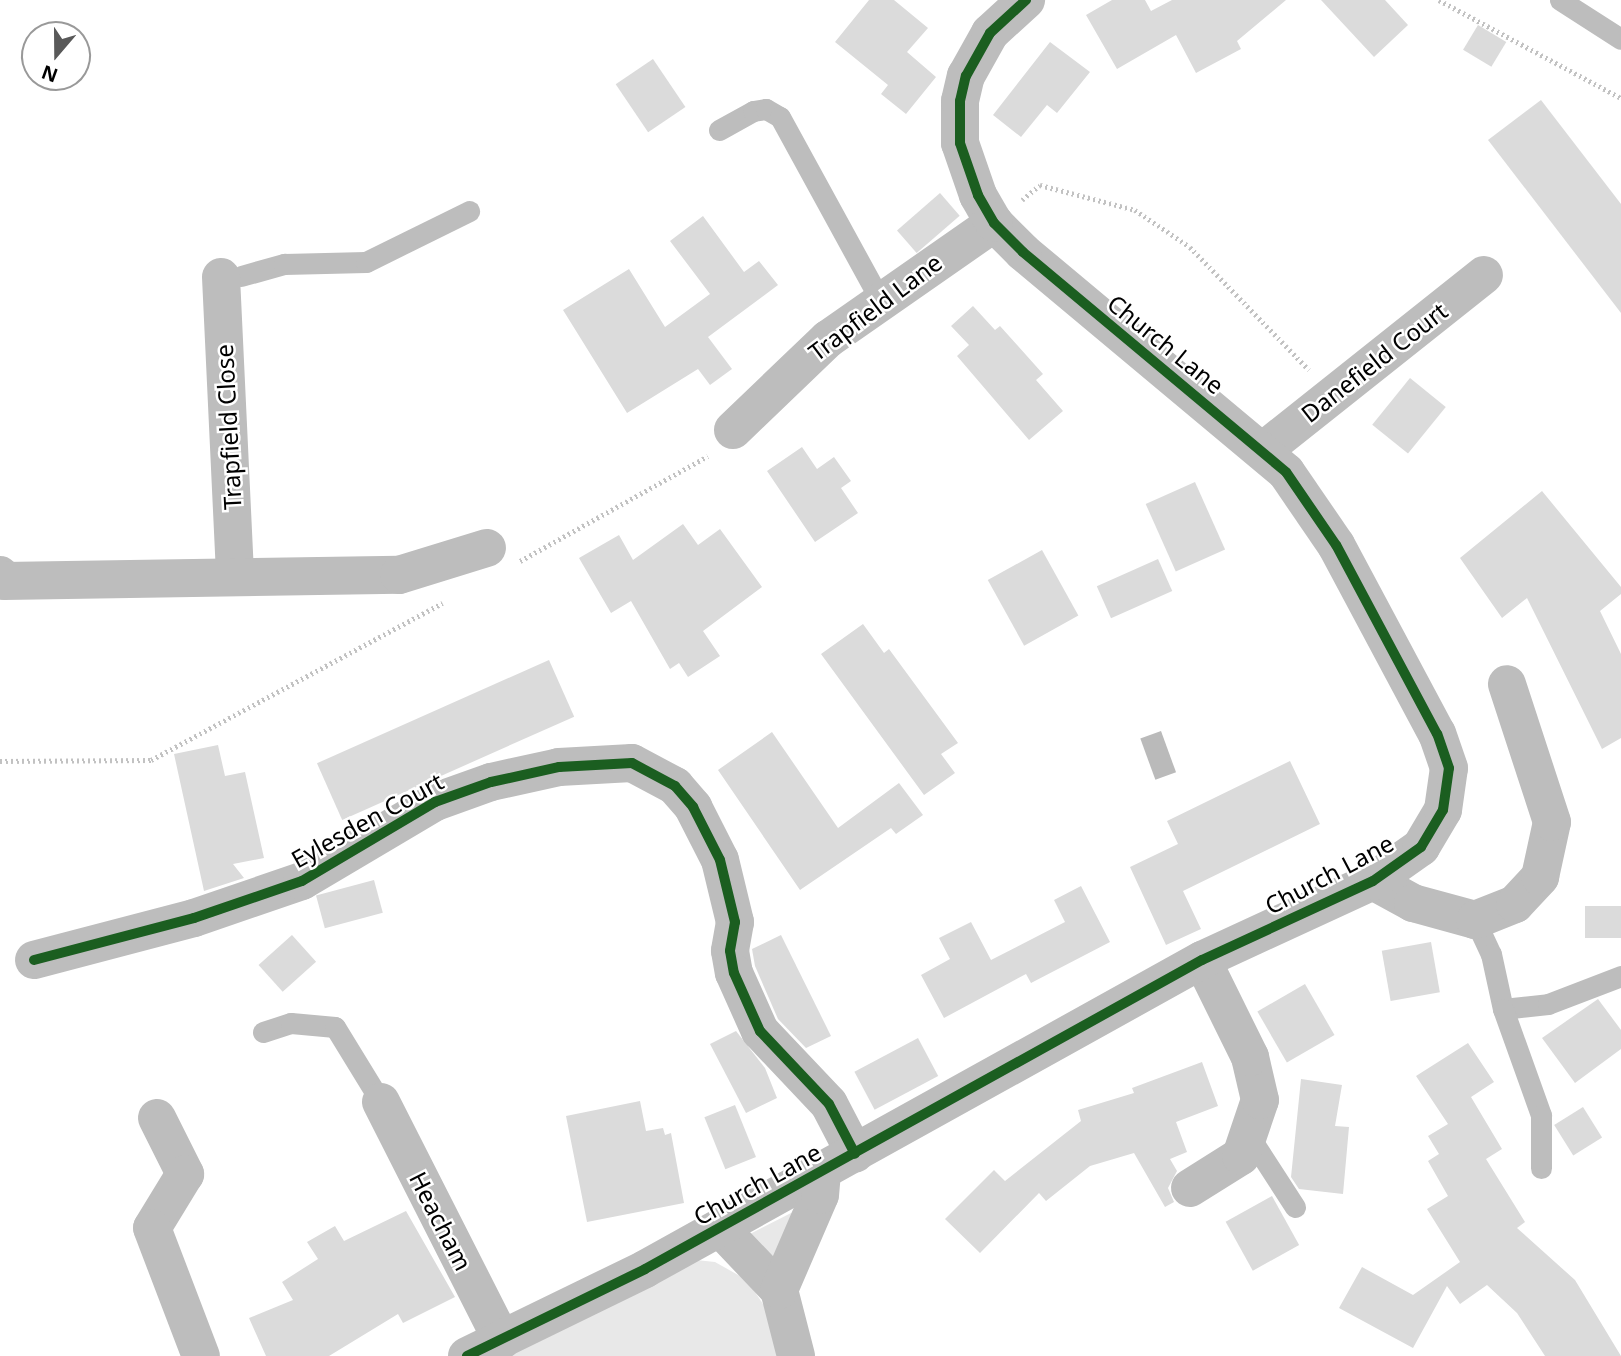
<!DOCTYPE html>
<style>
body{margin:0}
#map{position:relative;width:1621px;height:1356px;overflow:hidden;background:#fff;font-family:"Noto Sans",sans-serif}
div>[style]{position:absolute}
.green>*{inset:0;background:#e8e8e8}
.water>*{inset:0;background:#bababa;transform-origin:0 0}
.building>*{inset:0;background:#dbdbdb;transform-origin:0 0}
.path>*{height:4.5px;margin-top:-2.25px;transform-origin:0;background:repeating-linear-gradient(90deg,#c2c2c2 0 2px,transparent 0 5.5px)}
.lane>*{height:21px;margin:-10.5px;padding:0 10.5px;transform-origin:10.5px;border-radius:10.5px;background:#bdbdbd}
.street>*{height:38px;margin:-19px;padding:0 19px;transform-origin:19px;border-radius:19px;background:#bdbdbd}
.cycleway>*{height:10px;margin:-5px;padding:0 5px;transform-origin:5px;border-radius:5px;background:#1b5e20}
span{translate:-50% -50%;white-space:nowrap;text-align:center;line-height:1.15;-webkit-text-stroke:5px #fff;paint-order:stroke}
.street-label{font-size:24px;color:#000}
.north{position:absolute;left:21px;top:21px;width:70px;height:70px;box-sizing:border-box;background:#fff;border:2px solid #999;border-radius:50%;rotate:200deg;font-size:19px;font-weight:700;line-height:28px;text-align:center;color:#000}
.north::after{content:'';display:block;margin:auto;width:24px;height:32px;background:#595959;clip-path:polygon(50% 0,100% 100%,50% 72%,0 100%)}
</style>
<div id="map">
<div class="green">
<i style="clip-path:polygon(797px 1210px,785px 1269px,746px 1236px)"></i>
<i style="clip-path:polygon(696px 1260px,715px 1262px,747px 1280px,767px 1310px,779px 1356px,485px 1356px)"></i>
</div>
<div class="water">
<i style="left:1161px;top:731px;width:44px;height:22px;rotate:70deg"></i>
</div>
<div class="building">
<i style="clip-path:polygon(869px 0,894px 0,928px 28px,907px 52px,936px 77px,906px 114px,881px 94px,888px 85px,835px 42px)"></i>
<i style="clip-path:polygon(1112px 0,1145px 0,1151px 11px,1172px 0,1286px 0,1237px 41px,1241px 49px,1196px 73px,1176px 35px,1117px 69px,1086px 15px)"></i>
<i style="clip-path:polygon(1321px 0,1385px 0,1408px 25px,1374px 57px)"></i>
<i style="left:1478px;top:25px;width:33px;height:29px;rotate:31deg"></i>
<i style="clip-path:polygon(1050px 42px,1090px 72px,1057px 113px,1047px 105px,1021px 137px,993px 115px)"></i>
<i style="left:653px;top:59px;width:58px;height:45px;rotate:56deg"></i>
<i style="clip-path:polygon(1541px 100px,1621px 204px,1621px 313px,1488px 140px)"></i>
<i style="left:940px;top:193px;width:30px;height:57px;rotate:49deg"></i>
<i style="clip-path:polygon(703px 216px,744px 272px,759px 261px,778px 285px,708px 337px,732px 369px,710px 385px,698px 369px,627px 413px,563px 310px,629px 269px,665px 327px,710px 294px,670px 241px)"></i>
<i style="clip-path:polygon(973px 306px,995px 330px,1000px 326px,1043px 374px,1036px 380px,1063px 411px,1029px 440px,957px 356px,969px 345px,951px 326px)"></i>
<i style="left:1410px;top:378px;width:46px;height:60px;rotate:39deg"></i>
<i style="clip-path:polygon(802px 447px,817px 469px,834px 457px,851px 481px,841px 488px,858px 513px,815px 542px,767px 471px)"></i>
<i style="left:1195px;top:482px;width:74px;height:54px;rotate:66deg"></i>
<i style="clip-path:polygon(1542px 491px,1621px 587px,1621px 594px,1600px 611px,1621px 654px,1621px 738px,1602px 749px,1527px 598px,1502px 618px,1460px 558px)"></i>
<i style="clip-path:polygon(683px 524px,698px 545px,720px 529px,762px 587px,703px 631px,720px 656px,688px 677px,679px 663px,670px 669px,631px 601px,611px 613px,579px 558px,619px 535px,633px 560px)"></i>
<i style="left:1042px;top:550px;width:75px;height:62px;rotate:61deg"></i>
<i style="left:1158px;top:559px;width:35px;height:67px;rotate:66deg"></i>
<i style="clip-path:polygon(863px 624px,884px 653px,889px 649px,958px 743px,941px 754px,955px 773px,924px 795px,821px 654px)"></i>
<i style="left:549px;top:660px;width:62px;height:254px;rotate:66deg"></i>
<i style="clip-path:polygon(772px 732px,838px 828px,899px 783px,923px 815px,896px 834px,891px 828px,800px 890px,718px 770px)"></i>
<i style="clip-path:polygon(218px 745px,225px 776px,245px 772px,264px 858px,233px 864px,244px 878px,204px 891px,174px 754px)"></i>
<i style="clip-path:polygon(1290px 761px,1320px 824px,1183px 891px,1201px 929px,1166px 945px,1130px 867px,1178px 844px,1167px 821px)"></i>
<i style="left:374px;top:880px;width:34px;height:60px;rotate:75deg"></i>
<i style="clip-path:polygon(1081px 886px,1110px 942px,1031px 983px,1026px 974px,944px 1018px,921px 975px,950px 959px,939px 938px,971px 922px,991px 960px,1065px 922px,1054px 900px)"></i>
<i style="left:1621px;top:906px;width:32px;height:36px;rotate:90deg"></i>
<i style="left:292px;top:935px;width:36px;height:45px;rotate:48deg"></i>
<i style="clip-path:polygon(781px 935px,831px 1036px,806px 1048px,778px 1019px,755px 966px,752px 949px)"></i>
<i style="left:1431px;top:942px;width:51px;height:50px;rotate:80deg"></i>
<i style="left:1305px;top:984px;width:59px;height:55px;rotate:60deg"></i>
<i style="clip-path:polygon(1598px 999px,1621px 1030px,1621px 1049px,1575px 1083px,1542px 1038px)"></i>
<i style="clip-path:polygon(736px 1031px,765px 1068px,777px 1098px,746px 1113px,710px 1044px)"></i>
<i style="left:918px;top:1038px;width:43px;height:72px;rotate:62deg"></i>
<i style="clip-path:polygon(1468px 1043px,1494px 1082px,1471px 1097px,1502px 1149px,1486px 1159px,1525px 1222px,1517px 1228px,1575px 1280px,1621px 1356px,1545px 1356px,1517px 1313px,1487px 1285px,1460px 1304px,1447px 1286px,1413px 1348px,1339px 1308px,1362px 1267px,1413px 1295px,1460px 1262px,1427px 1209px,1448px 1196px,1428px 1161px,1439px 1154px,1428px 1136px,1448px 1124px,1416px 1076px)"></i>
<i style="clip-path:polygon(1202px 1062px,1218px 1106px,1176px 1122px,1187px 1152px,1170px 1159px,1177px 1171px,1168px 1188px,1174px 1202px,1165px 1207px,1134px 1153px,1090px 1166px,1046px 1201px,1039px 1193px,980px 1253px,945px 1219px,994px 1170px,1005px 1181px,1081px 1121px,1078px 1110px,1134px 1093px,1132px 1088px)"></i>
<i style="clip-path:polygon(1301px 1079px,1342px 1085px,1335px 1126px,1349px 1127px,1343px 1194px,1299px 1189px,1291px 1177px)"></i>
<i style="clip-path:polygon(640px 1101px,646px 1131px,663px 1128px,665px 1135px,671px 1133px,684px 1203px,587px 1222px,566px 1116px)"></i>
<i style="left:735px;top:1105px;width:56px;height:33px;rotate:68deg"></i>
<i style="left:1583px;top:1107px;width:36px;height:34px;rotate:58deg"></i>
<i style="left:1272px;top:1196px;width:56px;height:53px;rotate:61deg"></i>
<i style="clip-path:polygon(406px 1211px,455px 1297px,403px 1323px,398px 1314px,329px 1356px,266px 1356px,249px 1318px,293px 1300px,282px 1282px,318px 1259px,307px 1242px,335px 1226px,344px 1241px)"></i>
</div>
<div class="path">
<i style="left:1439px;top:0;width:207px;rotate:28.3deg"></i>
<i style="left:1022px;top:200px;width:23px;rotate:-40deg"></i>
<i style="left:1040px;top:185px;width:98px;rotate:14.7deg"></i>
<i style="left:1135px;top:210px;width:66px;rotate:33.9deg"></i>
<i style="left:1190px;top:247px;width:171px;rotate:45.9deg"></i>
<i style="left:520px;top:561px;width:215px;rotate:-29.2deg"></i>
<i style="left:0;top:761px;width:151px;rotate:-0.4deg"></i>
<i style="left:151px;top:760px;width:331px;rotate:-28.3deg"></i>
</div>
<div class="lane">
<i style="left:1560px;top:0;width:72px;rotate:32.6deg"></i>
<i style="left:719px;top:130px;width:39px;rotate:-29deg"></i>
<i style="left:753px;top:111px;width:13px;rotate:-9deg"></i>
<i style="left:766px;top:109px;width:16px;rotate:30deg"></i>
<i style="left:780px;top:117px;width:209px;rotate:61.3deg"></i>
<i style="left:241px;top:276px;width:45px;rotate:-15.6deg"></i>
<i style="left:284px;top:264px;width:82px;rotate:-1.4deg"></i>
<i style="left:366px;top:262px;width:115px;rotate:-26.3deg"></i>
<i style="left:1475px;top:920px;width:38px;rotate:65deg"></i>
<i style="left:1491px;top:954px;width:56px;rotate:77.7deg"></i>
<i style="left:1503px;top:1009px;width:45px;rotate:-6.3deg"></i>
<i style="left:1548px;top:1004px;width:78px;rotate:-21deg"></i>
<i style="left:1503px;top:1009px;width:113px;rotate:70.3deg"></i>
<i style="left:1541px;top:1115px;width:53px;rotate:90deg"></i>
<i style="left:263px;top:1032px;width:29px;rotate:-18deg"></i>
<i style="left:291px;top:1023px;width:44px;rotate:5.2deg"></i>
<i style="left:335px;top:1027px;width:88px;rotate:58.5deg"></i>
<i style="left:1251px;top:1139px;width:81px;rotate:57.1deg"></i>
</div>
<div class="street">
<i style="left:221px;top:277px;width:299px;rotate:87.3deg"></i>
<i style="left:733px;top:430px;width:132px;rotate:-43.8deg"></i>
<i style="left:828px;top:339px;width:203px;rotate:-34.9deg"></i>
<i style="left:1264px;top:450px;width:281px;rotate:-38.5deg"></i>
<i style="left:0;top:575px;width:7px;rotate:56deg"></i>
<i style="left:4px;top:581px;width:395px;rotate:-0.9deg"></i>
<i style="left:399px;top:575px;width:92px;rotate:-17.1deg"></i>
<i style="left:1373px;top:881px;width:46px;rotate:28.8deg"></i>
<i style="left:1413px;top:903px;width:64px;rotate:15.3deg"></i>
<i style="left:1475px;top:920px;width:43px;rotate:-21.8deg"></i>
<i style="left:1515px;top:904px;width:37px;rotate:-47deg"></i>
<i style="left:1540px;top:877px;width:56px;rotate:-77.7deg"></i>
<i style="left:1552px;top:822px;width:145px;rotate:-108.1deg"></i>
<i style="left:34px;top:960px;width:165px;rotate:-14.7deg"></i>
<i style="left:194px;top:918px;width:114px;rotate:-18.9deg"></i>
<i style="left:302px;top:881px;width:155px;rotate:-30.7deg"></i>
<i style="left:435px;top:802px;width:59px;rotate:-19.7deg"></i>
<i style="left:491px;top:782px;width:70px;rotate:-12.4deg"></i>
<i style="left:559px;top:767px;width:73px;rotate:-3.1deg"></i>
<i style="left:632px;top:763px;width:49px;rotate:28.1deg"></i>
<i style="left:675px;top:786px;width:28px;rotate:49deg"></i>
<i style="left:693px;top:807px;width:59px;rotate:63deg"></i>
<i style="left:720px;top:860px;width:64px;rotate:76.4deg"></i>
<i style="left:735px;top:922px;width:29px;rotate:100deg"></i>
<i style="left:730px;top:951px;width:22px;rotate:80deg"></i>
<i style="left:734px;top:973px;width:64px;rotate:65.9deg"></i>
<i style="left:760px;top:1031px;width:100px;rotate:46.6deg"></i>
<i style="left:829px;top:1104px;width:56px;rotate:62.5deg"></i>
<i style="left:381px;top:1102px;width:267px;rotate:63.1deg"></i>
<i style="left:157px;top:1118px;width:63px;rotate:63.4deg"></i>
<i style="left:185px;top:1174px;width:63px;rotate:121.4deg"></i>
<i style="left:152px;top:1228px;width:137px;rotate:69.1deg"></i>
<i style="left:1190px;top:1188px;width:60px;rotate:-32.1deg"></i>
<i style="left:1241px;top:1156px;width:59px;rotate:-71.3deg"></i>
<i style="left:1260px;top:1100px;width:44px;rotate:-103.1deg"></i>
<i style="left:1250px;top:1057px;width:108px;rotate:-116.3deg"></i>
<i style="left:720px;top:1228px;width:86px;rotate:46.4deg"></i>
<i style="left:467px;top:1356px;width:198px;rotate:-26deg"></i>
<i style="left:645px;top:1269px;width:637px;rotate:-29.02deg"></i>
<i style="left:1202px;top:960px;width:188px;rotate:-24.8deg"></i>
<i style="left:1373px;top:881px;width:59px;rotate:-35.3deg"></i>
<i style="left:1421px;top:847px;width:43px;rotate:-59.3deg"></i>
<i style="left:1443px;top:810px;width:42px;rotate:-81.9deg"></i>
<i style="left:1449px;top:768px;width:36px;rotate:-109deg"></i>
<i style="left:1437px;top:734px;width:214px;rotate:-118.1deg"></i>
<i style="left:1336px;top:545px;width:88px;rotate:-124.4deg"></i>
<i style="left:1286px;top:472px;width:343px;rotate:-140.1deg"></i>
<i style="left:1023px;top:252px;width:41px;rotate:-135deg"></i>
<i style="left:994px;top:223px;width:32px;rotate:-120deg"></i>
<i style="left:978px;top:195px;width:55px;rotate:-109.1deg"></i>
<i style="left:960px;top:143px;width:42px;rotate:-90deg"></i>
<i style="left:960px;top:101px;width:26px;rotate:-77deg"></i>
<i style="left:966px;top:76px;width:49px;rotate:-60.8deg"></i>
<i style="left:990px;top:33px;width:49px;rotate:-42.5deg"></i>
<i style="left:796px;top:1356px;width:68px;rotate:-104.4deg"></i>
<i style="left:779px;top:1290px;width:103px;rotate:-66.7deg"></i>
<i style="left:820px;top:1195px;width:24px;rotate:-85deg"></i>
</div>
<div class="cycleway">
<i style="left:34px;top:960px;width:165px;rotate:-14.7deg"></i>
<i style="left:194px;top:918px;width:114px;rotate:-18.9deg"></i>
<i style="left:302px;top:881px;width:155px;rotate:-30.7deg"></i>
<i style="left:435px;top:802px;width:59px;rotate:-19.7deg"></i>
<i style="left:491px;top:782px;width:70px;rotate:-12.4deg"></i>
<i style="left:559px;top:767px;width:73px;rotate:-3.1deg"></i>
<i style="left:632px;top:763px;width:49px;rotate:28.1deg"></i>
<i style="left:675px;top:786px;width:28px;rotate:49deg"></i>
<i style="left:693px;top:807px;width:59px;rotate:63deg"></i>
<i style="left:720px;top:860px;width:64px;rotate:76.4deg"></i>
<i style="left:735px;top:922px;width:29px;rotate:100deg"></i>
<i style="left:730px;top:951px;width:22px;rotate:80deg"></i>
<i style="left:734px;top:973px;width:64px;rotate:65.9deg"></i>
<i style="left:760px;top:1031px;width:100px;rotate:46.6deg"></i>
<i style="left:829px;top:1104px;width:56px;rotate:62.5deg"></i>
<i style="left:467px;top:1356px;width:198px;rotate:-26deg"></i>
<i style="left:645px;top:1269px;width:637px;rotate:-29.02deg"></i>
<i style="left:1202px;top:960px;width:188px;rotate:-24.8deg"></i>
<i style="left:1373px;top:881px;width:59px;rotate:-35.3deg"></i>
<i style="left:1421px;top:847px;width:43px;rotate:-59.3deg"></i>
<i style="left:1443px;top:810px;width:42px;rotate:-81.9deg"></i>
<i style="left:1449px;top:768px;width:36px;rotate:-109deg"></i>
<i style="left:1437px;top:734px;width:214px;rotate:-118.1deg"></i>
<i style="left:1336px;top:545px;width:88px;rotate:-124.4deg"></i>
<i style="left:1286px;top:472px;width:343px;rotate:-140.1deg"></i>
<i style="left:1023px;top:252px;width:41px;rotate:-135deg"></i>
<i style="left:994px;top:223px;width:32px;rotate:-120deg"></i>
<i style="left:978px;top:195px;width:55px;rotate:-109.1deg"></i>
<i style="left:960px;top:143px;width:42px;rotate:-90deg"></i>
<i style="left:960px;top:101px;width:26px;rotate:-77deg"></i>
<i style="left:966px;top:76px;width:49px;rotate:-60.8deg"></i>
<i style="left:990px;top:33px;width:49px;rotate:-42.5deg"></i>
</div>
<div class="street-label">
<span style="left:875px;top:307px;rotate:-37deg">Trapfield Lane</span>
<span style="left:1166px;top:344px;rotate:39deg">Church Lane</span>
<span style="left:1374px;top:362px;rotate:-38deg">Danefield Court</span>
<span style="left:228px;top:427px;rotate:-93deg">Trapfield Close</span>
<span style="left:367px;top:820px;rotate:-29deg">Eylesden Court</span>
<span style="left:1329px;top:874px;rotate:-28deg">Church Lane</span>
<span style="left:757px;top:1184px;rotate:-29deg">Church Lane</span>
<span style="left:441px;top:1221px;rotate:63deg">Heacham</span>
</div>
<div class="north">N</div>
</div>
